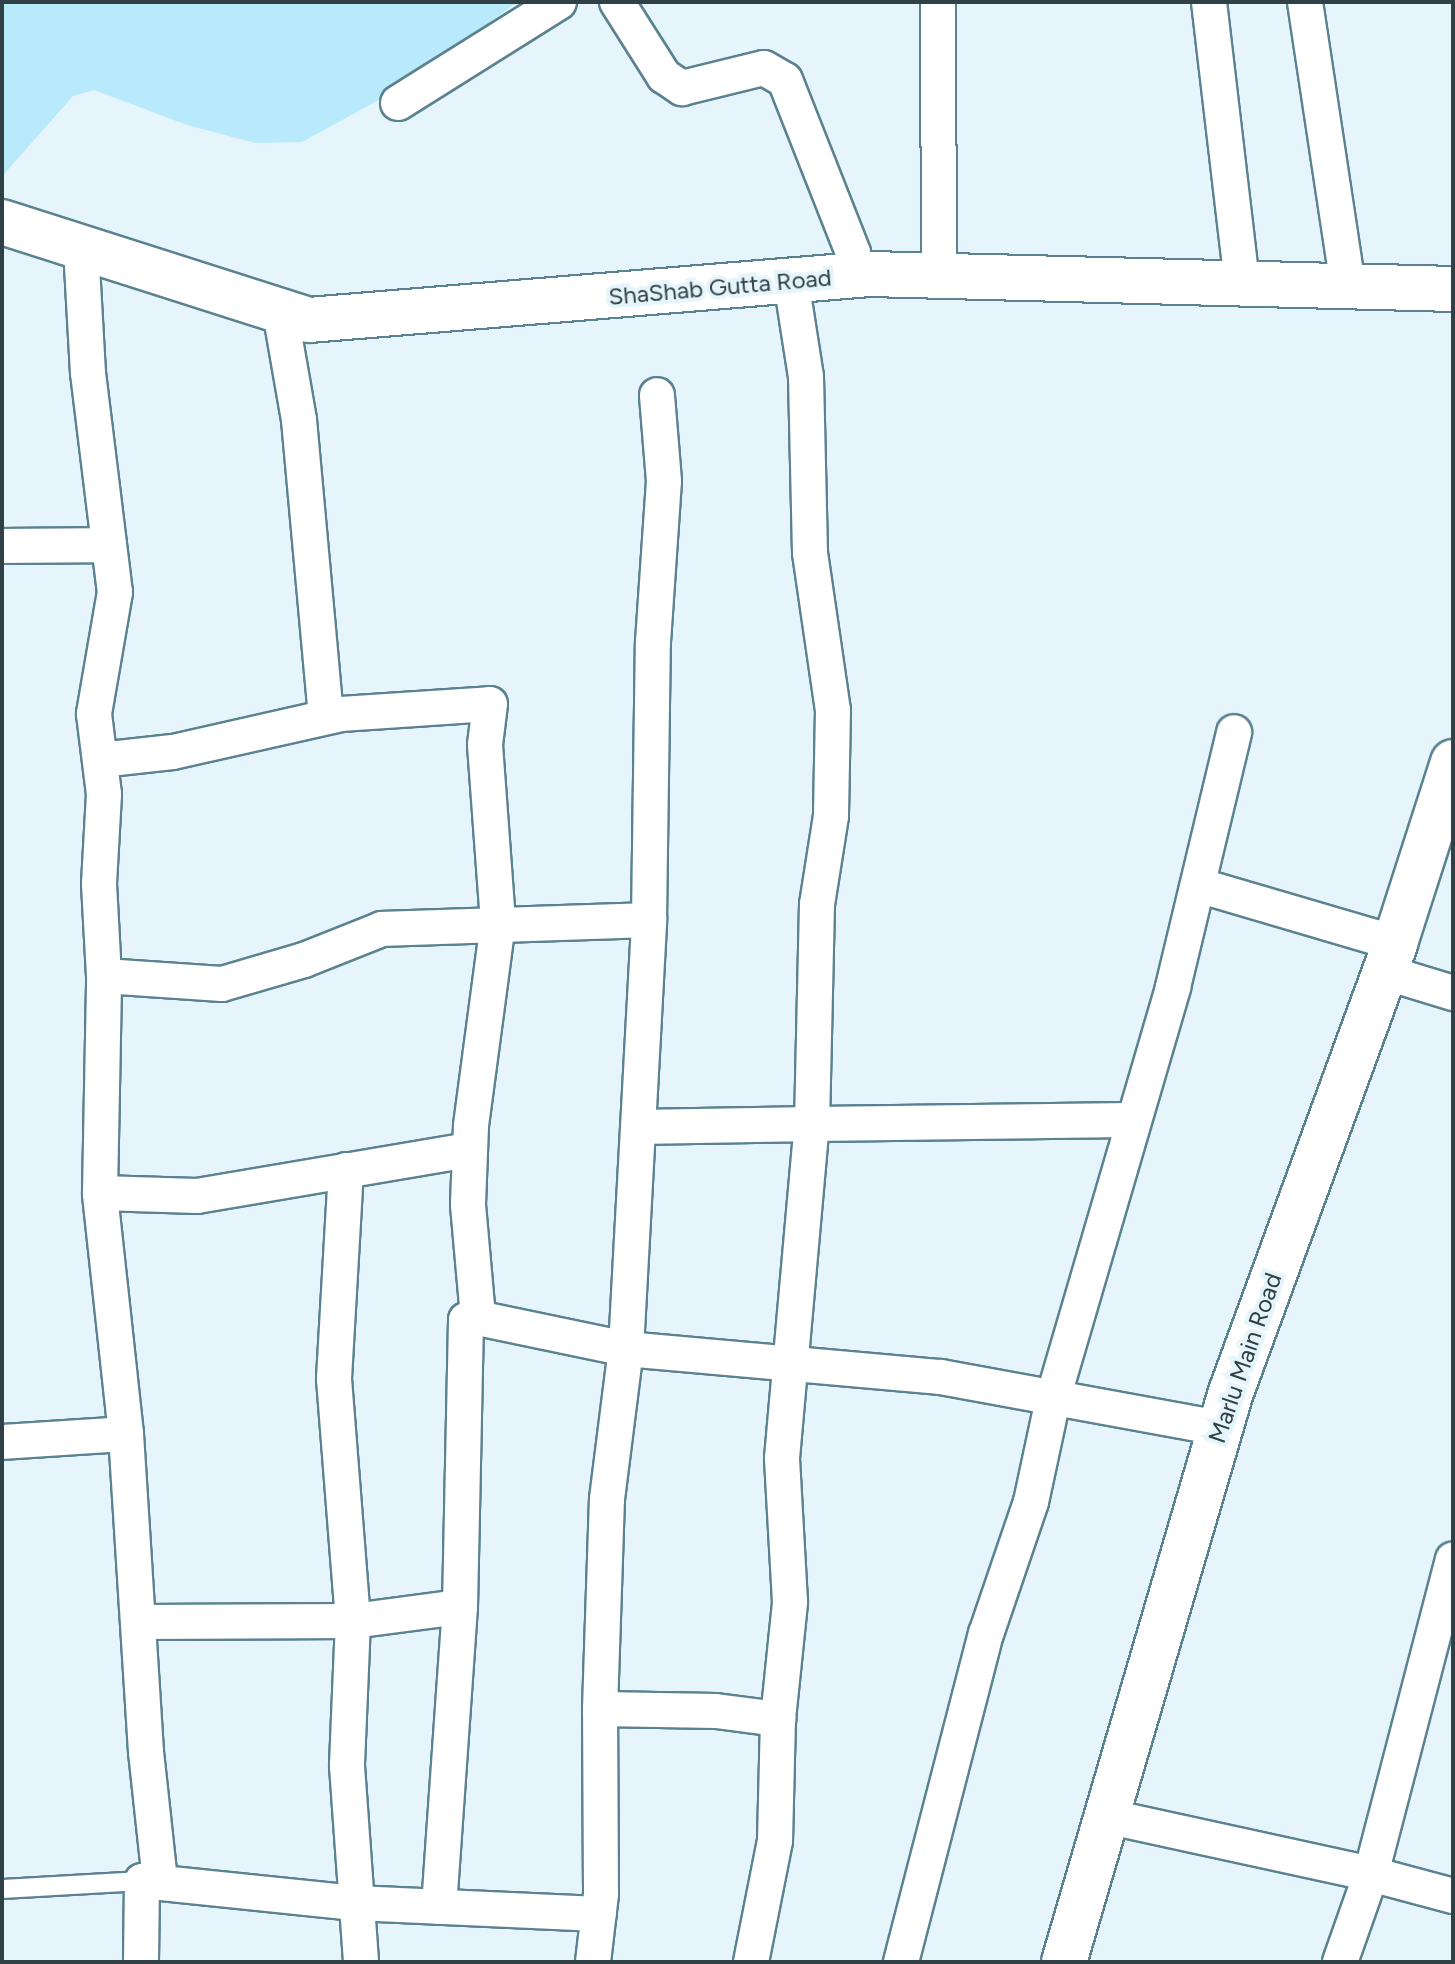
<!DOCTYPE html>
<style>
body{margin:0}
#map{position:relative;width:1455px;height:1964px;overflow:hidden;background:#e5f5fb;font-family:Figtree,sans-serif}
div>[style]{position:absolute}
.green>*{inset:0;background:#b9eafc}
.roads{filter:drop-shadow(2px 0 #5b8290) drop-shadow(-2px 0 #5b8290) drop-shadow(0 2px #5b8290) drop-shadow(0 -2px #5b8290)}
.lane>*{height:18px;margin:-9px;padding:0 9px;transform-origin:9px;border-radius:9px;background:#fff}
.street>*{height:34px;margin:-17px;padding:0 17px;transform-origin:17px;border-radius:17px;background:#fff}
.secondary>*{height:44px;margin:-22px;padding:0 22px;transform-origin:22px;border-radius:22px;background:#fff}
span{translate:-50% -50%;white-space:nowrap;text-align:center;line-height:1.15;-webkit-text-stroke:8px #e5f5fb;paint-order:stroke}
.street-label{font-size:24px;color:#2f4046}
.frame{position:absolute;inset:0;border:4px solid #2f4046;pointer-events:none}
</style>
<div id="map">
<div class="green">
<i style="clip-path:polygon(2px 2px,517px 2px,399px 89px,302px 142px,255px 143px,187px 125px,94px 90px,73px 96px,4px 174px)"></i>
</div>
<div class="roads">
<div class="lane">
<i style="left:2px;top:1889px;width:140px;rotate:-3.3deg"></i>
</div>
<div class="street">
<i style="left:617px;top:2px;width:88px;rotate:57.6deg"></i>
<i style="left:664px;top:76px;width:22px;rotate:34deg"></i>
<i style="left:682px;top:88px;width:84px;rotate:-13.7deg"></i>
<i style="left:764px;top:68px;width:24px;rotate:30deg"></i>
<i style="left:785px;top:80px;width:186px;rotate:68.5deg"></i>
<i style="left:853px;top:253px;width:23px;rotate:90deg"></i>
<i style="left:938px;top:2px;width:274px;rotate:89.8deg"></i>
<i style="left:1209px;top:2px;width:285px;rotate:83.3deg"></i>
<i style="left:1305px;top:2px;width:289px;rotate:81.4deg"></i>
<i style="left:398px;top:103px;width:190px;rotate:-32.1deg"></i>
<i style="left:81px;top:248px;width:125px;rotate:86.8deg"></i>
<i style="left:88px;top:373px;width:221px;rotate:83deg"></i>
<i style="left:115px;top:592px;width:124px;rotate:99.8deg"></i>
<i style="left:94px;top:714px;width:81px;rotate:82.9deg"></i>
<i style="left:104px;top:794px;width:90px;rotate:93.2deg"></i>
<i style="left:99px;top:884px;width:92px;rotate:86.9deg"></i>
<i style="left:791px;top:281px;width:97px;rotate:81.1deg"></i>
<i style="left:806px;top:377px;width:176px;rotate:88.7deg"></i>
<i style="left:810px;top:553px;width:159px;rotate:81.7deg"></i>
<i style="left:833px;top:710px;width:106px;rotate:91.1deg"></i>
<i style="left:831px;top:816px;width:89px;rotate:99deg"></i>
<i style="left:817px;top:904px;width:220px;rotate:91.3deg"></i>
<i style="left:812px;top:1124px;width:321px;rotate:-0.7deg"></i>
<i style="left:280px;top:311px;width:111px;rotate:80.1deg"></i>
<i style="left:299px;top:420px;width:298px;rotate:84.8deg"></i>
<i style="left:2px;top:546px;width:107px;rotate:-0.5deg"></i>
<i style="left:100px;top:760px;width:73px;rotate:-6.3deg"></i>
<i style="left:173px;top:752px;width:172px;rotate:-12.7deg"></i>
<i style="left:341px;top:714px;width:149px;rotate:-3.8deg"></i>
<i style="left:490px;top:704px;width:41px;rotate:97deg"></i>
<i style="left:485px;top:745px;width:178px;rotate:85.8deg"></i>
<i style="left:498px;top:923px;width:205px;rotate:97.6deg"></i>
<i style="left:471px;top:1126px;width:79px;rotate:92.2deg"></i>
<i style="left:468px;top:1205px;width:113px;rotate:84.9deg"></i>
<i style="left:478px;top:1318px;width:151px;rotate:11.8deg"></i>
<i style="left:626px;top:1349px;width:430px;rotate:-86.9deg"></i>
<i style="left:1198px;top:885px;width:205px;rotate:16.4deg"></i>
<i style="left:1384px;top:972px;width:72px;rotate:16.9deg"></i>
<i style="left:346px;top:1170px;width:209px;rotate:93.3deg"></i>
<i style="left:334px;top:1379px;width:243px;rotate:85.5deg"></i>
<i style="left:353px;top:1621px;width:145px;rotate:92.4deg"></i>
<i style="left:347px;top:1766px;width:196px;rotate:85.9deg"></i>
<i style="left:100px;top:1193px;width:97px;rotate:1.8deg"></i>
<i style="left:197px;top:1196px;width:277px;rotate:-9.6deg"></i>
<i style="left:126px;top:1434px;width:319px;rotate:86.4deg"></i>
<i style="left:146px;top:1752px;width:129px;rotate:83.8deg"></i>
<i style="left:2px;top:1442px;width:124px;rotate:-3.7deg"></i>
<i style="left:126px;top:1434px;width:242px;rotate:-96.2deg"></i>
<i style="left:100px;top:1193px;width:217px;rotate:-88.9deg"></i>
<i style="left:104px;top:976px;width:118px;rotate:3.9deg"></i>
<i style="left:222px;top:984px;width:85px;rotate:-16.3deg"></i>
<i style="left:304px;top:960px;width:84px;rotate:-21.7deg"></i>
<i style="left:382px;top:929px;width:267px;rotate:-1.9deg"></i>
<i style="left:649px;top:920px;width:278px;rotate:-89.2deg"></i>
<i style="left:653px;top:642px;width:161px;rotate:-86.1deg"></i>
<i style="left:664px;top:481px;width:86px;rotate:-94.7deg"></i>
<i style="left:140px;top:1622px;width:213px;rotate:-0.3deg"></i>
<i style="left:353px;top:1621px;width:108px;rotate:-7.5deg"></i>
<i style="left:600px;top:1709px;width:210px;rotate:-88.1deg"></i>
<i style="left:607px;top:1499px;width:151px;rotate:-82.8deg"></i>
<i style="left:626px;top:1349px;width:316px;rotate:5.1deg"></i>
<i style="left:941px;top:1377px;width:284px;rotate:10.4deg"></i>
<i style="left:1110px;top:1817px;width:267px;rotate:12.3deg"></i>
<i style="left:1371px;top:1874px;width:325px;rotate:-75.4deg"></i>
<i style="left:439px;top:1907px;width:301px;rotate:-86deg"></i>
<i style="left:460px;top:1607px;width:287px;rotate:-88.8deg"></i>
<i style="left:466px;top:1320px;width:12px;rotate:-9deg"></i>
<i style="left:141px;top:1962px;width:81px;rotate:-89.3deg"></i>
<i style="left:142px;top:1881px;width:214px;rotate:5.9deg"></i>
<i style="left:355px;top:1903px;width:244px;rotate:2.6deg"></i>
<i style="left:593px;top:1962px;width:68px;rotate:-83.3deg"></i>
<i style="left:601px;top:1894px;width:185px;rotate:-90.3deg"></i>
<i style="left:600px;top:1709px;width:116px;rotate:1deg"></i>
<i style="left:716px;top:1711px;width:63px;rotate:7.4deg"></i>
<i style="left:778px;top:1719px;width:118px;rotate:-84.1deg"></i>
<i style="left:790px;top:1602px;width:144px;rotate:-93.2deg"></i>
<i style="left:782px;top:1458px;width:335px;rotate:-84.9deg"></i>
<i style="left:812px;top:1124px;width:173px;rotate:179deg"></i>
<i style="left:751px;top:1962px;width:123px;rotate:-78.8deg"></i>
<i style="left:775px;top:1841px;width:122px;rotate:-88.6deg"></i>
<i style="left:901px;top:1962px;width:339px;rotate:-75.5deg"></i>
<i style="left:986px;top:1634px;width:139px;rotate:-71.2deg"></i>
<i style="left:1031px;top:1502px;width:109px;rotate:-77.9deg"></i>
<i style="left:1054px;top:1395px;width:425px;rotate:-73.7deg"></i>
<i style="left:1173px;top:987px;width:262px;rotate:-76.5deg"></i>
<i style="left:1340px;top:1962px;width:93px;rotate:-70.6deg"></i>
<i style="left:1371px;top:1874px;width:85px;rotate:15deg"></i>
</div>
<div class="secondary">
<i style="left:2px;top:222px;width:322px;rotate:17.7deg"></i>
<i style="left:309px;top:320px;width:563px;rotate:-4.69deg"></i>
<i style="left:870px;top:274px;width:583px;rotate:1.47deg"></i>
<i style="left:1064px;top:1962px;width:591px;rotate:-73.68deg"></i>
<i style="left:1230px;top:1395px;width:481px;rotate:-69.9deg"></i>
<i style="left:1395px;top:943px;width:190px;rotate:-72.2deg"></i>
</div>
</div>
<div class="street-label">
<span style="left:720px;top:287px;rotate:-5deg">ShaShab Gutta Road</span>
<span style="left:1245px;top:1358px;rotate:-71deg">Marlu Main Road</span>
</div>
<div class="frame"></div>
</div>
